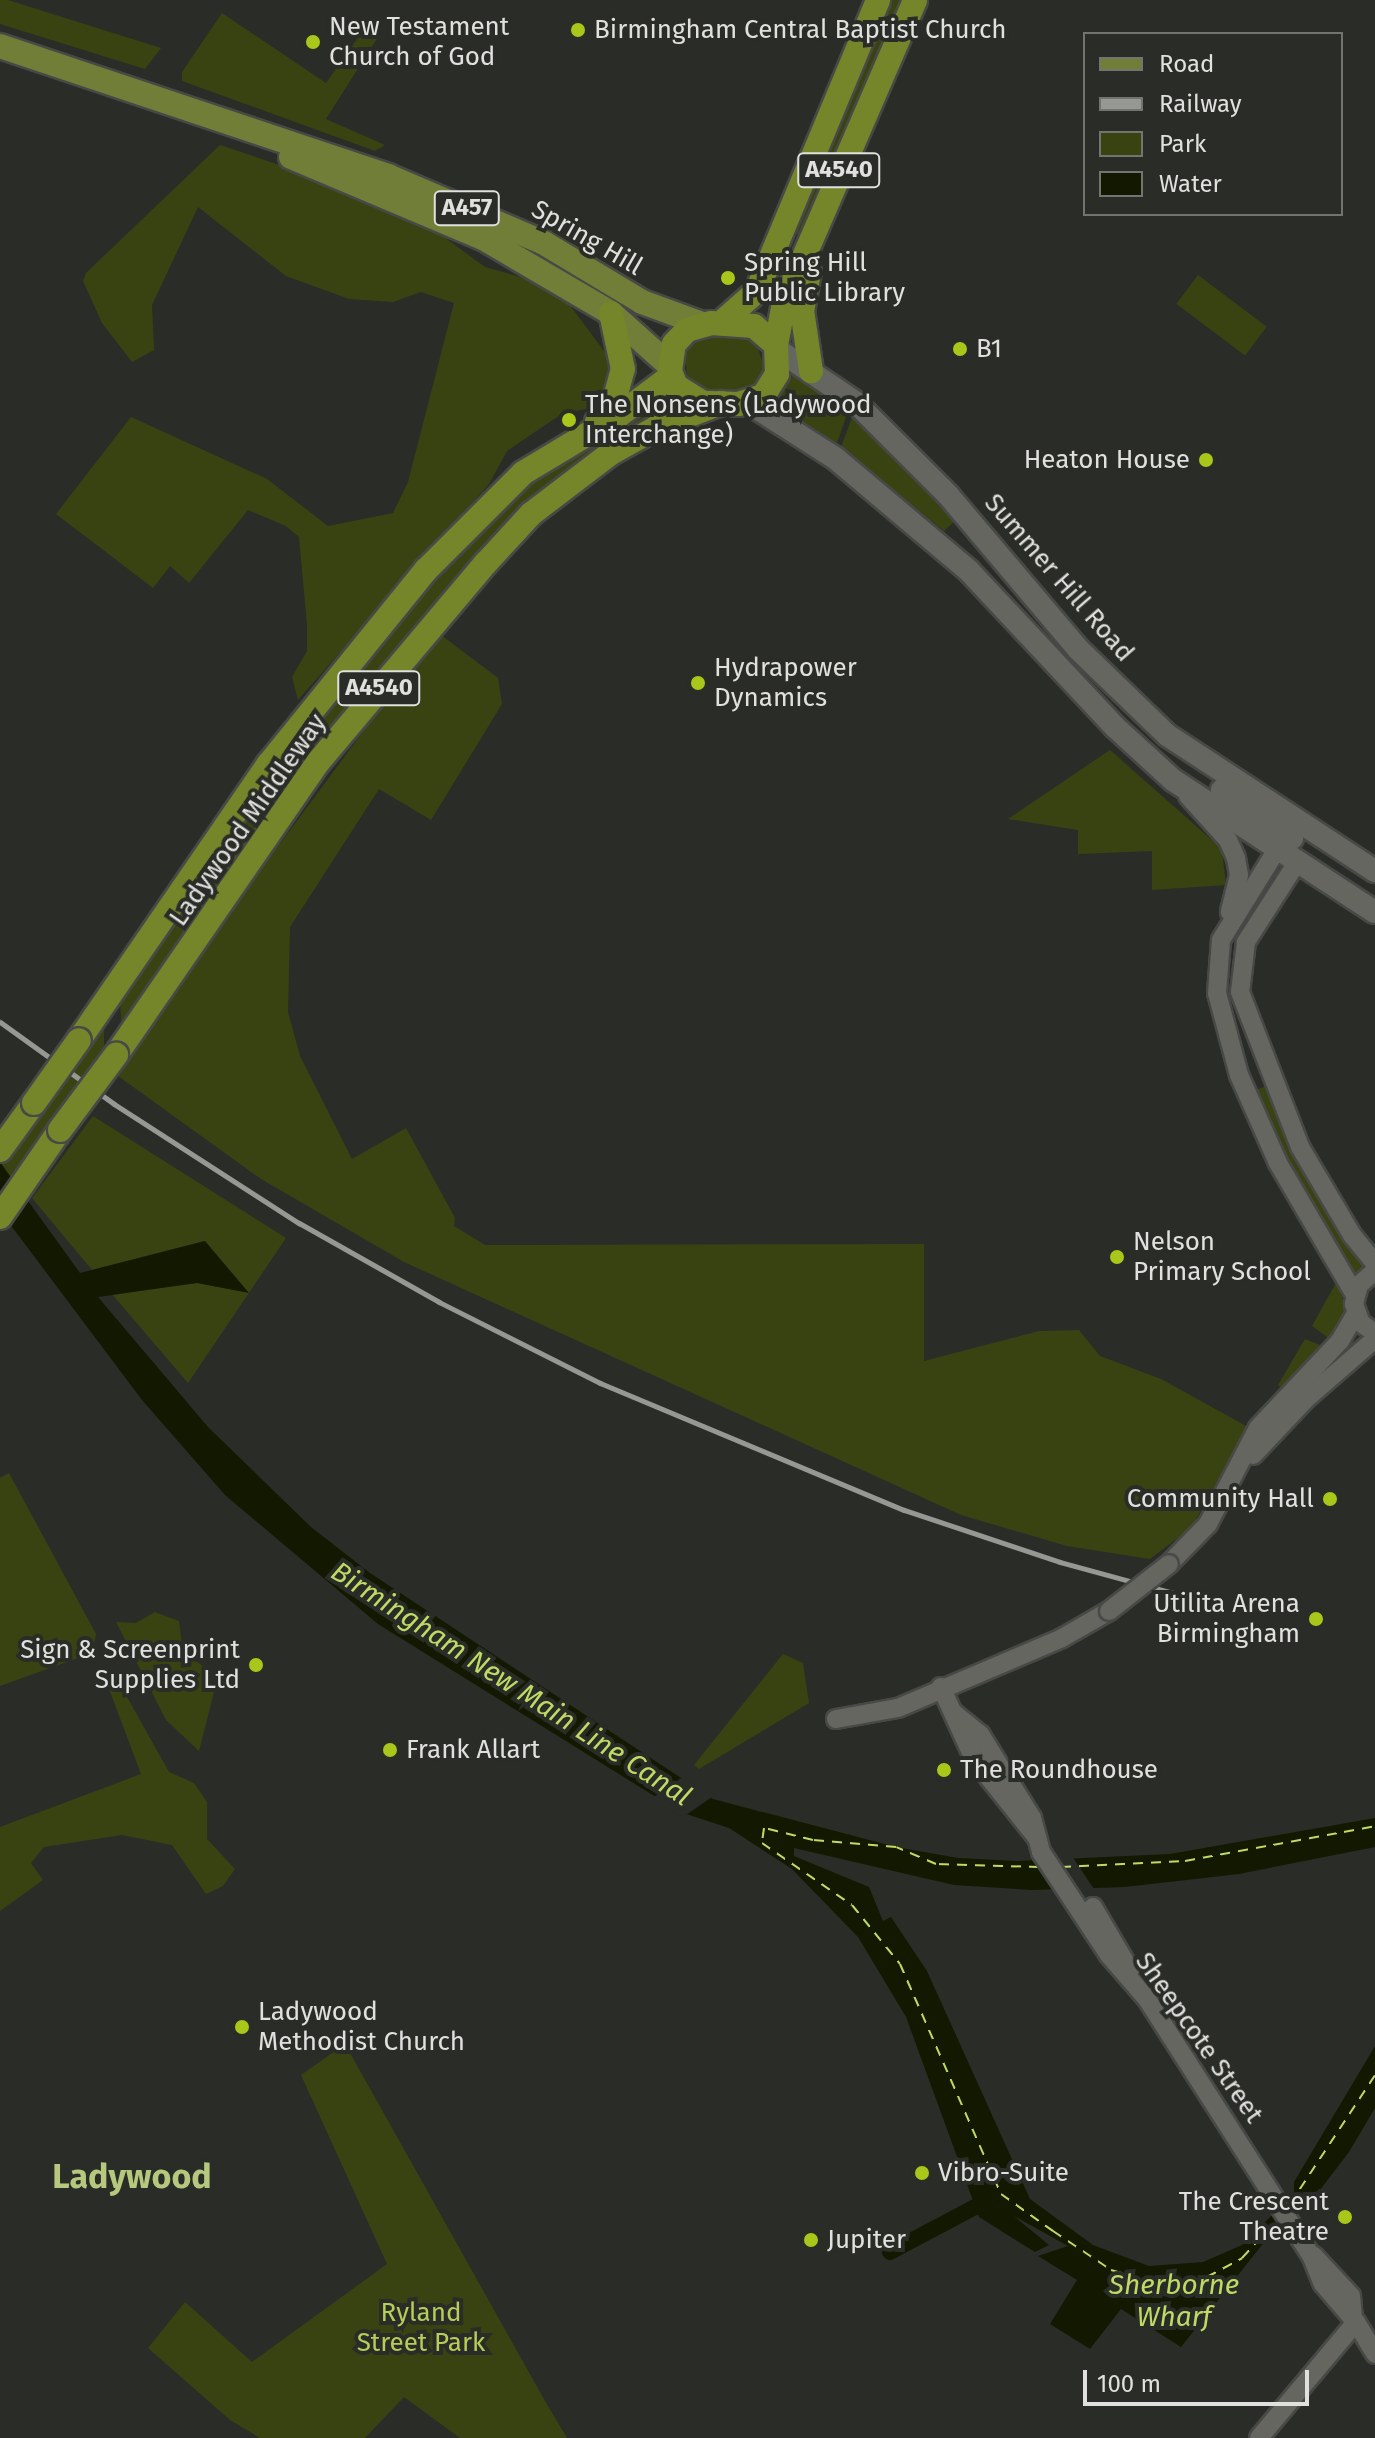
<!DOCTYPE html>
<style>
body{margin:0}
#map{position:relative;width:1375px;height:2438px;overflow:hidden;background:#2a2c27;font-family:"Fira Sans",sans-serif}
div>[style]{position:absolute}
.green>*{inset:0;background:#394312;transform-origin:0 0}
.water>*{inset:0;background:#131900}
.pier>*{inset:0;background:#2a2c27}
.canal>*{height:16px;margin:-8px;padding:0 8px;transform-origin:8px;border-radius:8px;background:#131900}
.ferry>*{height:2px;margin-top:-1px;transform-origin:0;background:repeating-linear-gradient(90deg,#c0db64 0 10px,transparent 0 18px)}
.roads{filter:drop-shadow(2px 0 #484946) drop-shadow(-2px 0 #484946) drop-shadow(0 2px #484946) drop-shadow(0 -2px #484946)}
.tertiary>*{height:18px;margin:-9px;padding:0 9px;transform-origin:9px;border-radius:9px;background:#656660}
.secondary>*{height:22px;margin:-11px;padding:0 11px;transform-origin:11px;border-radius:11px;background:#656660}
.primary>*{height:24px;margin:-12px;padding:0 12px;transform-origin:12px;border-radius:12px;background:#717e37}
.trunk>*{height:24px;margin:-12px;padding:0 12px;transform-origin:12px;border-radius:12px;background:#75862a}
.rail>*{height:5px;margin:-2.5px;padding:0 2.5px;transform-origin:2.5px;border-radius:2.5px;background:#969894}
.bridges{filter:drop-shadow(2px 0 #484946) drop-shadow(-2px 0 #484946) drop-shadow(0 2px #484946) drop-shadow(0 -2px #484946)}
.tertiary-bridge>*{height:18px;margin:-9px;padding:0 9px;transform-origin:9px;border-radius:9px;background:#656660}
.trunk-bridge>*{height:24px;margin:-12px;padding:0 12px;transform-origin:12px;border-radius:12px;background:#75862a}
.dots>*{width:22px;height:22px;translate:-50% -50%;box-sizing:border-box;border:4px solid #2a2c27;border-radius:50%}
span{translate:-50% -50%;white-space:nowrap;text-align:center;line-height:1.15;-webkit-text-stroke:8px #2a2c27;paint-order:stroke}
.shield-label span{padding:2px 6px;background:#2a2c27;border:2px solid;border-radius:6px;-webkit-text-stroke-width:0}
.shield-label{font-size:24px;color:#e0e1de;font-weight:700}
.poi-label{font-size:26px;color:#e0e1de}
.left{translate:0 -50%;text-align:left}
.right{translate:-100% -50%;text-align:right}
.street-label{font-size:26px;color:#e0e1de}
.park-label{font-size:26px;color:#b4ce57}
.water-label{font-size:28px;color:#c0db64;font-style:italic}
.district-label{font-size:34px;color:#b6c87e;font-weight:700}
.legend{position:absolute;left:1083px;top:32px;width:260px;height:184px;box-sizing:border-box;background:#2a2c27;border:2px solid #737470;margin:0;padding:10px 14px;list-style:none;font-size:24px;color:#e0e1de}
.legend li{display:flex;align-items:center;gap:16px;height:40px}
.legend b{width:40px;border:2px solid #737470}
.scale{position:absolute;left:1083px;top:2370px;width:226px;height:36px;box-sizing:border-box;border:4px solid #e0e1de;border-top:0;padding-left:10px;font-size:24px;line-height:28px;white-space:nowrap;color:#e0e1de;-webkit-text-stroke:6px #2a2c27;paint-order:stroke}
</style>
<div id="map">
<div class="green">
<i style="clip-path:polygon(0 0,8px 0,161px 48px,145px 69px,0 24px)"></i>
<i style="clip-path:polygon(889px 0,907px 0,800px 235px,793px 233px)"></i>
<i style="clip-path:polygon(222px 13px,326px 83px,364px 29px,378px 37px,326px 119px,385px 145px,375px 151px,182px 81px,182px 72px)"></i>
<i style="clip-path:polygon(220px 145px,336px 184px,433px 229px,485px 267px,528px 279px,566px 300px,610px 359px,609px 385px,589px 408px,560px 415px,507px 451px,489px 484px,298px 700px,292px 677px,307px 651px,307px 625px,299px 537px,286px 526px,248px 510px,189px 583px,170px 566px,153px 588px,56px 514px,131px 417px,267px 479px,328px 526px,393px 513px,408px 482px,454px 303px,421px 292px,393px 302px,349px 299px,286px 276px,198px 207px,152px 305px,154px 350px,132px 362px,102px 323px,83px 281px,86px 273px)"></i>
<i style="left:1198px;top:275px;width:86px;height:36px;rotate:37deg"></i>
<i style="clip-path:polygon(705px 334px,747px 336px,756px 342px,765px 370px,754px 387px,746px 392px,703px 392px,688px 380px,684px 353px)"></i>
<i style="clip-path:polygon(794px 370px,848px 411px,837px 443px,776px 405px)"></i>
<i style="clip-path:polygon(664px 394px,680px 409px,549px 488px,122px 1026px,119px 995px,247px 810px,436px 574px,528px 480px)"></i>
<i style="clip-path:polygon(853px 415px,958px 518px,944px 531px,841px 447px)"></i>
<i style="clip-path:polygon(437px 632px,498px 678px,502px 704px,431px 820px,379px 789px,290px 927px,288px 1012px,300px 1056px,352px 1159px,406px 1128px,455px 1218px,454px 1226px,485px 1245px,924px 1244px,924px 1361px,1039px 1331px,1079px 1330px,1100px 1356px,1161px 1379px,1248px 1427px,1191px 1528px,1150px 1559px,1067px 1546px,961px 1515px,404px 1262px,261px 1179px,118px 1076px,115px 1066px)"></i>
<i style="clip-path:polygon(1110px 750px,1214px 842px,1222px 851px,1226px 885px,1152px 890px,1152px 851px,1078px 854px,1078px 830px,1008px 819px)"></i>
<i style="clip-path:polygon(104px 1017px,104px 1055px,0 1202px,0 1158px)"></i>
<i style="clip-path:polygon(1271px 1084px,1335px 1219px,1365px 1265px,1356px 1274px,1288px 1165px,1256px 1090px)"></i>
<i style="clip-path:polygon(93px 1116px,286px 1238px,188px 1383px,111px 1293px,197px 1283px,248px 1292px,204px 1241px,92px 1270px,32px 1198px)"></i>
<i style="clip-path:polygon(1337px 1281px,1348px 1315px,1331px 1340px,1312px 1326px)"></i>
<i style="clip-path:polygon(1305px 1339px,1325px 1347px,1282px 1388px,1278px 1385px)"></i>
<i style="clip-path:polygon(9px 1473px,96px 1634px,92px 1653px,0 1686px,0 1478px)"></i>
<i style="clip-path:polygon(155px 1612px,179px 1621px,183px 1652px,210px 1671px,214px 1692px,199px 1751px,166px 1720px,116px 1622px,136px 1623px)"></i>
<i style="clip-path:polygon(783px 1654px,803px 1663px,809px 1703px,699px 1769px,694px 1765px)"></i>
<i style="clip-path:polygon(113px 1672px,169px 1772px,194px 1783px,207px 1802px,207px 1839px,235px 1869px,223px 1886px,206px 1894px,172px 1845px,122px 1835px,44px 1847px,31px 1863px,43px 1880px,0 1911px,0 1827px,141px 1774px,103px 1673px)"></i>
<i style="clip-path:polygon(345px 2044px,545px 2401px,567px 2438px,460px 2438px,404px 2397px,365px 2438px,260px 2438px,230px 2420px,148px 2348px,185px 2302px,252px 2362px,387px 2264px,301px 2075px)"></i>
</div>
<div class="water">
<i style="clip-path:polygon(0 1162px,80px 1273px,205px 1241px,249px 1293px,197px 1283px,98px 1297px,208px 1427px,311px 1527px,370px 1573px,713px 1799px,896px 1847px,958px 1858px,1017px 1861px,1170px 1854px,1375px 1818px,1375px 1847px,1239px 1874px,1125px 1887px,1032px 1890px,954px 1885px,794px 1848px,794px 1856px,869px 1887px,883px 1921px,891px 1917px,927px 1971px,1030px 2199px,1093px 2245px,1149px 2266px,1203px 2262px,1242px 2245px,1294px 2193px,1294px 2182px,1375px 2046px,1375px 2108px,1349px 2152px,1320px 2190px,1300px 2197px,1181px 2347px,1121px 2309px,1090px 2349px,1050px 2324px,1077px 2280px,1038px 2256px,1068px 2246px,1014px 2216px,1049px 2245px,1035px 2252px,979px 2217px,906px 2017px,858px 1937px,792px 1869px,729px 1828px,683px 1813px,651px 1794px,378px 1624px,225px 1495px,142px 1400px,0 1211px)"></i>
</div>
<div class="pier">
<i style="clip-path:polygon(684px 1776px,715px 1795px,683px 1817px,651px 1799px)"></i>
<i style="clip-path:polygon(1029px 1856px,1072px 1856px,1096px 1892px,1054px 1893px)"></i>
</div>
<div class="canal">
<i style="left:890px;top:2252px;width:118px;rotate:-27.9deg"></i>
</div>
<div class="ferry">
<i style="left:1039px;top:1867px;width:103px;rotate:-178.3deg"></i>
<i style="left:936px;top:1864px;width:43px;rotate:-157deg"></i>
<i style="left:896px;top:1847px;width:83px;rotate:-175.2deg"></i>
<i style="left:813px;top:1840px;width:50px;rotate:-166.2deg"></i>
<i style="left:764px;top:1828px;width:15px;rotate:98deg"></i>
<i style="left:762px;top:1843px;width:109px;rotate:34.6deg"></i>
<i style="left:852px;top:1905px;width:76px;rotate:50.9deg"></i>
<i style="left:900px;top:1964px;width:251px;rotate:66.3deg"></i>
<i style="left:1001px;top:2194px;width:64px;rotate:35.4deg"></i>
<i style="left:1053px;top:2231px;width:70px;rotate:33.9deg"></i>
<i style="left:1111px;top:2270px;width:41px;rotate:15.8deg"></i>
<i style="left:1150px;top:2281px;width:32px"></i>
<i style="left:1182px;top:2281px;width:25px;rotate:-9deg"></i>
<i style="left:1207px;top:2277px;width:40px;rotate:-28deg"></i>
<i style="left:1242px;top:2258px;width:54px;rotate:-47.2deg"></i>
<i style="left:1061px;top:1867px;width:124px;rotate:-2.8deg"></i>
<i style="left:1185px;top:1861px;width:193px;rotate:-10.4deg"></i>
<i style="left:1290px;top:2204px;width:154px;rotate:-56.6deg"></i>
</div>
<div class="roads">
<div class="tertiary">
<i style="left:1188px;top:796px;width:59px;rotate:47.7deg"></i>
<i style="left:1228px;top:840px;width:20px;rotate:66deg"></i>
<i style="left:1236px;top:858px;width:17px;rotate:80deg"></i>
<i style="left:1239px;top:875px;width:38px;rotate:104deg"></i>
<i style="left:1276px;top:851px;width:105px;rotate:121.7deg"></i>
<i style="left:1221px;top:940px;width:53px;rotate:94.3deg"></i>
<i style="left:1217px;top:993px;width:85px;rotate:75deg"></i>
<i style="left:1239px;top:1075px;width:96px;rotate:66.1deg"></i>
<i style="left:1278px;top:1163px;width:153px;rotate:59.7deg"></i>
<i style="left:1296px;top:864px;width:93px;rotate:122.7deg"></i>
<i style="left:1246px;top:942px;width:50px;rotate:96.8deg"></i>
<i style="left:1240px;top:992px;width:166px;rotate:68.8deg"></i>
<i style="left:1300px;top:1147px;width:102px;rotate:59.4deg"></i>
<i style="left:1352px;top:1235px;width:36px;rotate:51deg"></i>
<i style="left:1375px;top:1271px;width:21px;rotate:139deg"></i>
<i style="left:1359px;top:1285px;width:20px;rotate:105deg"></i>
<i style="left:1354px;top:1304px;width:20px;rotate:70deg"></i>
<i style="left:1361px;top:1323px;width:17px;rotate:36deg"></i>
<i style="left:1253px;top:1455px;width:77px;rotate:-46.6deg"></i>
<i style="left:1306px;top:1399px;width:91px;rotate:-41deg"></i>
<i style="left:1169px;top:1564px;width:56px;rotate:-45.7deg"></i>
<i style="left:1208px;top:1524px;width:108px;rotate:-62.5deg"></i>
<i style="left:1258px;top:1428px;width:120px;rotate:-46.7deg"></i>
<i style="left:1340px;top:1341px;width:32px;rotate:-60deg"></i>
<i style="left:941px;top:1687px;width:79px;rotate:65.4deg"></i>
<i style="left:974px;top:1759px;width:101px;rotate:51.4deg"></i>
<i style="left:955px;top:1714px;width:32px;rotate:39deg"></i>
<i style="left:980px;top:1734px;width:99px;rotate:58.2deg"></i>
<i style="left:1032px;top:1818px;width:35px;rotate:75deg"></i>
<i style="left:1041px;top:1852px;width:123px;rotate:56.6deg"></i>
<i style="left:1109px;top:1955px;width:58px;rotate:49.2deg"></i>
<i style="left:1147px;top:1999px;width:304px;rotate:57.4deg"></i>
<i style="left:1311px;top:2255px;width:31px;rotate:68deg"></i>
<i style="left:1323px;top:2284px;width:46px;rotate:49.4deg"></i>
<i style="left:836px;top:1719px;width:63px;rotate:-10.1deg"></i>
<i style="left:898px;top:1708px;width:178px;rotate:-23.1deg"></i>
<i style="left:1062px;top:1638px;width:54px;rotate:-29.9deg"></i>
<i style="left:1093px;top:1907px;width:73px;rotate:59.6deg"></i>
<i style="left:1314px;top:2256px;width:54px;rotate:47.2deg"></i>
<i style="left:1351px;top:2296px;width:23px;rotate:85deg"></i>
<i style="left:1259px;top:2438px;width:151px;rotate:-50.1deg"></i>
<i style="left:1356px;top:2322px;width:37px;rotate:59deg"></i>
</div>
<div class="secondary">
<i style="left:778px;top:350px;width:93px;rotate:34deg"></i>
<i style="left:855px;top:402px;width:132px;rotate:45deg"></i>
<i style="left:948px;top:495px;width:202px;rotate:49.8deg"></i>
<i style="left:1078px;top:649px;width:124px;rotate:44deg"></i>
<i style="left:1167px;top:735px;width:249px;rotate:33.2deg"></i>
<i style="left:747px;top:402px;width:104px;rotate:32.5deg"></i>
<i style="left:835px;top:458px;width:175px;rotate:40.1deg"></i>
<i style="left:969px;top:571px;width:214px;rotate:46.9deg"></i>
<i style="left:1115px;top:727px;width:79px;rotate:42.4deg"></i>
<i style="left:1173px;top:780px;width:241px;rotate:33.2deg"></i>
<i style="left:1222px;top:790px;width:85px;rotate:34.4deg"></i>
</div>
<div class="primary">
<i style="left:0;top:46px;width:409px;rotate:18.5deg"></i>
<i style="left:388px;top:176px;width:170px;rotate:23.2deg"></i>
<i style="left:544px;top:243px;width:114px;rotate:31deg"></i>
<i style="left:642px;top:302px;width:64px;rotate:20.1deg"></i>
<i style="left:291px;top:157px;width:208px;rotate:22.9deg"></i>
<i style="left:483px;top:238px;width:148px;rotate:30.4deg"></i>
<i style="left:611px;top:313px;width:79px;rotate:41.9deg"></i>
</div>
<div class="trunk">
<i style="left:809px;top:272px;width:39px;rotate:100deg"></i>
<i style="left:802px;top:310px;width:62px;rotate:81.6deg"></i>
<i style="left:711px;top:323px;width:43px;rotate:4deg"></i>
<i style="left:754px;top:326px;width:29px;rotate:41deg"></i>
<i style="left:776px;top:345px;width:29px;rotate:88deg"></i>
<i style="left:777px;top:374px;width:26px;rotate:122deg"></i>
<i style="left:763px;top:396px;width:26px;rotate:162deg"></i>
<i style="left:738px;top:404px;width:35px;rotate:-178deg"></i>
<i style="left:703px;top:403px;width:32px;rotate:-148deg"></i>
<i style="left:676px;top:386px;width:16px;rotate:-112deg"></i>
<i style="left:670px;top:371px;width:27px;rotate:-82deg"></i>
<i style="left:674px;top:344px;width:19px;rotate:-47deg"></i>
<i style="left:687px;top:330px;width:25px;rotate:-16deg"></i>
<i style="left:721px;top:323px;width:48px;rotate:-41.6deg"></i>
<i style="left:757px;top:291px;width:315px;rotate:-67.4deg"></i>
<i style="left:776px;top:345px;width:43px;rotate:-79.2deg"></i>
<i style="left:784px;top:303px;width:330px;rotate:-66.6deg"></i>
<i style="left:597px;top:422px;width:30px;rotate:-53deg"></i>
<i style="left:615px;top:398px;width:30px;rotate:-75deg"></i>
<i style="left:623px;top:369px;width:57px;rotate:-102.1deg"></i>
<i style="left:79px;top:1040px;width:334px;rotate:-55.5deg"></i>
<i style="left:268px;top:765px;width:251px;rotate:-51deg"></i>
<i style="left:426px;top:570px;width:137px;rotate:-45deg"></i>
<i style="left:523px;top:473px;width:111px;rotate:-31deg"></i>
<i style="left:618px;top:416px;width:66px;rotate:-37deg"></i>
<i style="left:116px;top:1055px;width:357px;rotate:-55.4deg"></i>
<i style="left:319px;top:761px;width:259px;rotate:-49.9deg"></i>
<i style="left:486px;top:563px;width:67px;rotate:-47.4deg"></i>
<i style="left:531px;top:514px;width:101px;rotate:-37.3deg"></i>
<i style="left:611px;top:453px;width:51px;rotate:-29.1deg"></i>
<i style="left:656px;top:428px;width:70px;rotate:-21deg"></i>
<i style="left:0;top:1150px;width:58px;rotate:-54.1deg"></i>
<i style="left:0;top:1217px;width:106px;rotate:-55.4deg"></i>
</div>
</div>
<div class="rail">
<i style="left:0;top:1022px;width:140px;rotate:35.7deg"></i>
<i style="left:114px;top:1104px;width:220px;rotate:32.8deg"></i>
<i style="left:299px;top:1223px;width:161px;rotate:29.4deg"></i>
<i style="left:439px;top:1302px;width:180px;rotate:26.7deg"></i>
<i style="left:600px;top:1383px;width:329px;rotate:22.7deg"></i>
<i style="left:904px;top:1510px;width:164px;rotate:18.4deg"></i>
<i style="left:1060px;top:1562px;width:125px;rotate:15.3deg"></i>
</div>
<div class="bridges">
<div class="tertiary-bridge">
<i style="left:1109px;top:1611px;width:76px;rotate:-38.1deg"></i>
</div>
<div class="trunk-bridge">
<i style="left:34px;top:1103px;width:77px;rotate:-54.5deg"></i>
<i style="left:60px;top:1130px;width:94px;rotate:-53.3deg"></i>
</div>
</div>
<div class="dots">
<i style="left:578px;top:30px;background:#a9c71a"></i>
<i style="left:313px;top:42px;background:#a9c71a"></i>
<i style="left:728px;top:278px;background:#a9c71a"></i>
<i style="left:960px;top:349px;background:#a9c71a"></i>
<i style="left:569px;top:420px;background:#a9c71a"></i>
<i style="left:1206px;top:460px;background:#a9c71a"></i>
<i style="left:698px;top:683px;background:#a9c71a"></i>
<i style="left:1117px;top:1257px;background:#a9c71a"></i>
<i style="left:1330px;top:1499px;background:#a9c71a"></i>
<i style="left:1316px;top:1619px;background:#a9c71a"></i>
<i style="left:256px;top:1665px;background:#a9c71a"></i>
<i style="left:390px;top:1750px;background:#a9c71a"></i>
<i style="left:944px;top:1770px;background:#a9c71a"></i>
<i style="left:242px;top:2027px;background:#a9c71a"></i>
<i style="left:922px;top:2173px;background:#a9c71a"></i>
<i style="left:1345px;top:2217px;background:#a9c71a"></i>
<i style="left:811px;top:2240px;background:#a9c71a"></i>
</div>
<div class="shield-label">
<span style="left:839px;top:170px">A4540</span>
<span style="left:467px;top:208px">A457</span>
<span style="left:379px;top:688px">A4540</span>
</div>
<div class="poi-label">
<span class="left" style="left:329px;top:42px">New Testament<br>Church of God</span>
<span class="left" style="left:594px;top:30px">Birmingham Central Baptist Church</span>
<span class="left" style="left:744px;top:278px">Spring Hill<br>Public Library</span>
<span class="left" style="left:976px;top:349px">B1</span>
<span class="left" style="left:585px;top:420px">The Nonsens (Ladywood<br>Interchange)</span>
<span class="right" style="left:1190px;top:460px">Heaton House</span>
<span class="left" style="left:714px;top:683px">Hydrapower<br>Dynamics</span>
<span class="left" style="left:1133px;top:1257px">Nelson<br>Primary School</span>
<span class="right" style="left:1314px;top:1499px">Community Hall</span>
<span class="right" style="left:1300px;top:1619px">Utilita Arena<br>Birmingham</span>
<span class="right" style="left:240px;top:1665px">Sign &amp; Screenprint<br>Supplies Ltd</span>
<span class="left" style="left:406px;top:1750px">Frank Allart</span>
<span class="left" style="left:960px;top:1770px">The Roundhouse</span>
<span class="left" style="left:258px;top:2027px">Ladywood<br>Methodist Church</span>
<span class="left" style="left:938px;top:2173px">Vibro-Suite</span>
<span class="right" style="left:1329px;top:2217px">The Crescent<br>Theatre</span>
<span class="left" style="left:827px;top:2240px">Jupiter</span>
</div>
<div class="street-label">
<span style="left:587px;top:238px;rotate:30deg">Spring Hill</span>
<span style="left:1059px;top:578px;rotate:49deg">Summer Hill Road</span>
<span style="left:248px;top:820px;rotate:-55deg">Ladywood Middleway</span>
<span style="left:1199px;top:2038px;rotate:55deg">Sheepcote Street</span>
</div>
<div class="park-label">
<span style="left:421px;top:2328px">Ryland<br>Street Park</span>
</div>
<div class="water-label">
<span style="left:511px;top:1684px;rotate:33deg">Birmingham New Main Line Canal</span>
<span style="left:1174px;top:2301px">Sherborne<br>Wharf</span>
</div>
<div class="district-label">
<span style="left:132px;top:2177px">Ladywood</span>
</div>
<ul class="legend">
<li><b style="height:10px;background:#717e37"></b>Road</li>
<li><b style="height:10px;background:#969894"></b>Railway</li>
<li><b style="height:22px;background:#394312"></b>Park</li>
<li><b style="height:22px;background:#131900"></b>Water</li>
</ul>
<div class="scale">100 m</div>
</div>
